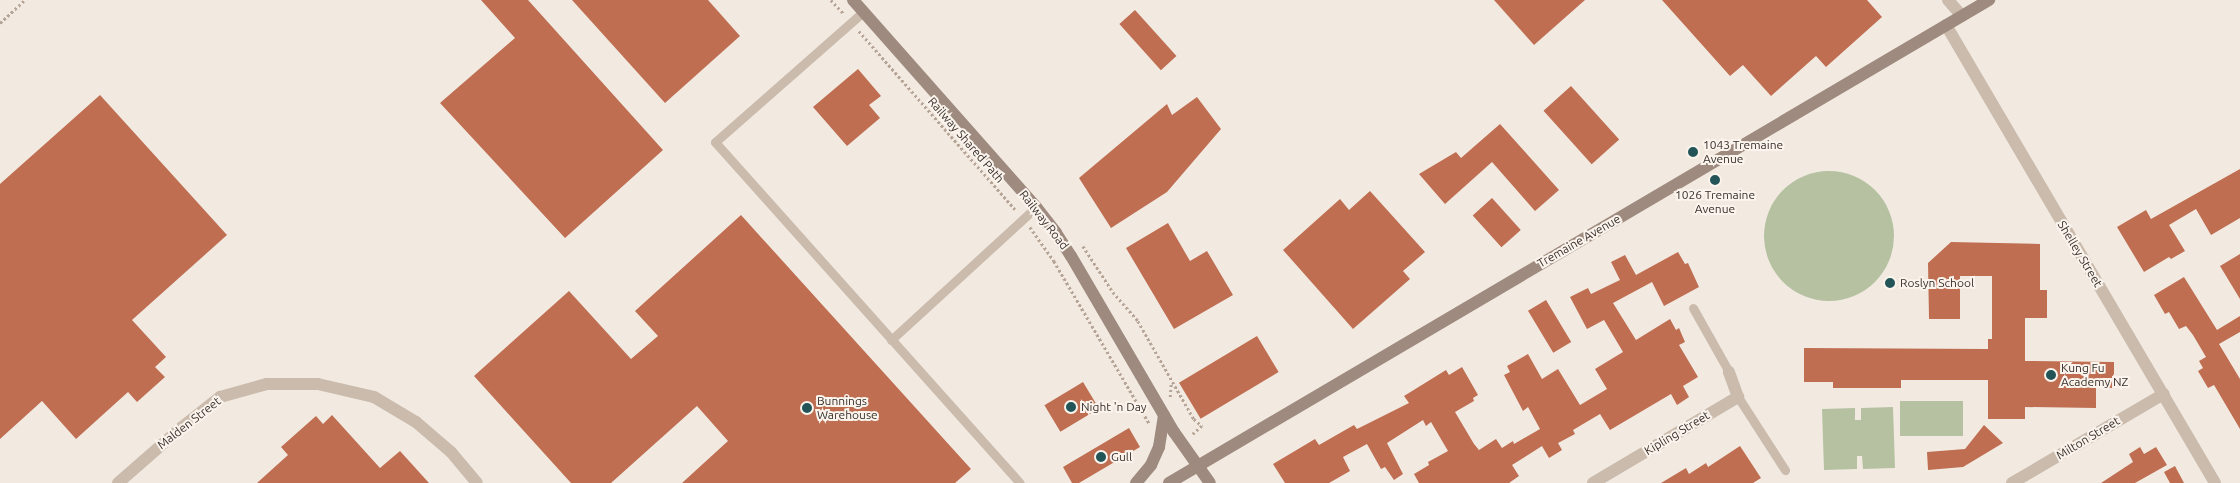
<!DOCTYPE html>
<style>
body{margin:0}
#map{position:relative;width:2240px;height:483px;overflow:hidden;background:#f2eae1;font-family:Ubuntu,sans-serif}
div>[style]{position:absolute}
.green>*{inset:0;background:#b5c1a1;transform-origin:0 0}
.round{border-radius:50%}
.building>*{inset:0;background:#bf6e52;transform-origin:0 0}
.path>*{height:2.5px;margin-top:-1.25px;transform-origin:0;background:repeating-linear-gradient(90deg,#b6a597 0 2.5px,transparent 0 5px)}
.service>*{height:9px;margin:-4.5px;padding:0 4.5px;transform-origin:4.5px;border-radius:4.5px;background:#cabbad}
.minor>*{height:12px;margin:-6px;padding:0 6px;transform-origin:6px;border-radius:6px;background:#cabbad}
.tertiary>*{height:12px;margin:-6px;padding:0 6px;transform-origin:6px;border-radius:6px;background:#cabbad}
.secondary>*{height:12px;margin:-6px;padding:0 6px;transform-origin:6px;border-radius:6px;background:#9e8a7e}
.dots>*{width:14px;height:14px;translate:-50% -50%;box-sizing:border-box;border:2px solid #faf4ed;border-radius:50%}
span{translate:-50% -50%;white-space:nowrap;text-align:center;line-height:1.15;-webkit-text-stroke:4px #faf4ed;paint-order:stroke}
.street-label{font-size:12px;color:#39302b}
.poi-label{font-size:12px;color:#39302b}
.left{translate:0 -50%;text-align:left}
</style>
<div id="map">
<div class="green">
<i class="round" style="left:1764px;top:171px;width:130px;height:130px"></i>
<i style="left:1963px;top:401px;width:35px;height:63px;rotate:90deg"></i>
<i style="clip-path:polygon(1893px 407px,1895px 468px,1863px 469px,1862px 456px,1857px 456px,1857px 469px,1824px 470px,1822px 409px,1855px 408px,1855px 420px,1861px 420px,1861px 408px)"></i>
</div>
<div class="building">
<i style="clip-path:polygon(481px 0,528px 0,663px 150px,565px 238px,440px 103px,515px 38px)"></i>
<i style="clip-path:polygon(572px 0,708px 0,740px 36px,665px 103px)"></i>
<i style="clip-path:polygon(1494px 0,1585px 0,1534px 45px)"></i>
<i style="clip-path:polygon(1662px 0,1867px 0,1882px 17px,1826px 67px,1816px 56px,1771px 96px,1743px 65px,1730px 76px)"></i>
<i style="left:1135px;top:10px;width:62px;height:21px;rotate:48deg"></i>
<i style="clip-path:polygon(858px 69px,881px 96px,869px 105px,880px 118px,847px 146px,813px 107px)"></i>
<i style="left:1571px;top:86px;width:72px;height:37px;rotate:48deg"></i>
<i style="clip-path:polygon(100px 95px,227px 235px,132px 320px,166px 357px,155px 367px,165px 377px,137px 402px,128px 392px,76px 439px,42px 401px,0 439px,0 184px)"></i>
<i style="clip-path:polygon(1197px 97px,1221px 129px,1167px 192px,1111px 228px,1079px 178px,1167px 104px,1172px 115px)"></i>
<i style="clip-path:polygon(1500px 124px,1559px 190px,1535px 211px,1492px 162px,1445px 204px,1419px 174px,1456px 152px,1461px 158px)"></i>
<i style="clip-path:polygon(2240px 169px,2240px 218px,2211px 235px,2196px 209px,2169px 225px,2185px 251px,2171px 259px,2169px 257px,2144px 272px,2117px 227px,2146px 210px,2151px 219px)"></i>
<i style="clip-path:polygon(1370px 191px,1425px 252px,1403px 271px,1410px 279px,1353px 329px,1283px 250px,1340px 199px,1349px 210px)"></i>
<i style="left:1492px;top:198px;width:43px;height:26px;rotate:48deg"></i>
<i style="clip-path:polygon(741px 215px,971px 469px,955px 483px,682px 483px,728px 441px,697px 406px,611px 483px,571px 483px,474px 376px,569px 291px,631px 359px,658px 336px,635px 311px)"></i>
<i style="clip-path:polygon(1168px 223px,1190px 261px,1207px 251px,1233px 295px,1174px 329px,1126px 248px)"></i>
<i style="clip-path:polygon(1951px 242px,2040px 244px,2040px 290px,2047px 290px,2047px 318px,2025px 318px,2025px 361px,2114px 362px,2114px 388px,2096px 388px,2096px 408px,2025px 407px,2025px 419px,1988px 419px,1988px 380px,1901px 380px,1901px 388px,1833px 388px,1833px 382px,1804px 382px,1804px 348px,1988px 349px,1988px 339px,1992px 339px,1992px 276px,1960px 276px,1960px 319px,1929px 319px,1928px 263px)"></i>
<i style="clip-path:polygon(1678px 252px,1685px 264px,1688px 263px,1699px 287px,1664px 306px,1652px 282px,1613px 303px,1636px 340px,1670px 319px,1676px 330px,1679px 328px,1685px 342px,1679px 345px,1698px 377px,1683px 386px,1689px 397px,1677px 405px,1671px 394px,1610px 430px,1600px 414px,1573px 430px,1575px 434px,1558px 443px,1562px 450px,1549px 458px,1542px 446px,1512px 465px,1519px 476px,1509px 483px,1419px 483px,1414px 474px,1429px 465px,1428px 462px,1448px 451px,1431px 422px,1426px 426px,1423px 420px,1387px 443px,1403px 474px,1394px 480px,1385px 467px,1381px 469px,1367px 444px,1343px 457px,1350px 471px,1329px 483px,1285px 483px,1273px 464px,1315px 439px,1319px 445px,1354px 425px,1357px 429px,1409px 403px,1404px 396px,1446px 370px,1449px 375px,1462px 367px,1478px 395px,1473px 398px,1474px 401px,1455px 412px,1474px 444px,1479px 450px,1496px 439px,1502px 448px,1513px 441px,1514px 444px,1540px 429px,1528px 407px,1523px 411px,1504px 375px,1510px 372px,1507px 366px,1528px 354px,1542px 379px,1558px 369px,1580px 405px,1607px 389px,1595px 369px,1623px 352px,1604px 320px,1587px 329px,1570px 297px,1588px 288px,1591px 294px,1620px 280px,1611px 262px,1625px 255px,1636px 275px)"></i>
<i style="clip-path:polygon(2240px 254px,2240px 299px,2220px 266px)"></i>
<i style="clip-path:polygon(2184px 277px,2217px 330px,2240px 316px,2240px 332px,2219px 344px,2240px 379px,2240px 429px,2214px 385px,2208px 388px,2198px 371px,2203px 368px,2199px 361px,2206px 357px,2193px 335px,2186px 326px,2179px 329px,2169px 312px,2165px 314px,2154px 295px)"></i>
<i style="left:1546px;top:300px;width:49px;height:21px;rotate:59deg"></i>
<i style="left:1257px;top:336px;width:42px;height:91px;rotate:59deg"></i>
<i style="left:1083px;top:382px;width:31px;height:45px;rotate:59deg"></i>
<i style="clip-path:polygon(332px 415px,380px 468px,400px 451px,429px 483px,257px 483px,288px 455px,281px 447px,316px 416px,323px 424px)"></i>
<i style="clip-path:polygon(1984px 425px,2003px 443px,1963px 467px,1928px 470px,1927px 452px,1965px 449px)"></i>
<i style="clip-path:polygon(1129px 428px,1140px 447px,1079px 483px,1072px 483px,1063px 467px)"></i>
<i style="clip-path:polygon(1740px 446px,1761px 478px,1753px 483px,1661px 483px,1686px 468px,1689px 474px,1706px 463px,1708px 467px)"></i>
<i style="clip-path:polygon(2140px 447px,2144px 454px,2156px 447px,2167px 465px,2135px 483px,2101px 483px,2133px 462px,2129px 454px)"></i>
<i style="clip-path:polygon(2175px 466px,2184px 483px,2170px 483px,2164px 472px)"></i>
</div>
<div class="path">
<i style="left:831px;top:0;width:19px;rotate:47deg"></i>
<i style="left:0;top:23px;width:34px;rotate:-43deg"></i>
<i style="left:859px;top:31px;width:237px;rotate:48.8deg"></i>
<i style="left:1030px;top:227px;width:42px;rotate:54.8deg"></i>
<i style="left:1054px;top:261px;width:188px;rotate:59.6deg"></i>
<i style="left:1083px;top:246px;width:55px;rotate:56.9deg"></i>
<i style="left:1113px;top:292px;width:38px;rotate:49deg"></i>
<i style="left:1138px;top:321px;width:113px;rotate:60.3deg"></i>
<i style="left:1194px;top:419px;width:11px;rotate:41deg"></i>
<i style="left:1202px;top:426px;width:13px;rotate:138deg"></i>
<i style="left:1170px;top:397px;width:15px;rotate:-86deg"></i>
</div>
<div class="service">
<i style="left:863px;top:12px;width:197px;rotate:138.7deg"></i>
<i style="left:715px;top:142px;width:457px;rotate:48.2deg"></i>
<i style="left:1693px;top:308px;width:73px;rotate:60.6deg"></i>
<i style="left:891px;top:340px;width:197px;rotate:-42.5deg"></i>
<i style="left:1738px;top:397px;width:87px;rotate:57.2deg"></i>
</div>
<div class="minor">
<i style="left:1948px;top:0;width:21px;rotate:49deg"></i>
<i style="left:118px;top:483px;width:84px;rotate:-41.1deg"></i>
<i style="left:181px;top:428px;width:50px;rotate:-38.5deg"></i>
<i style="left:220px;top:397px;width:49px;rotate:-15.5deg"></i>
<i style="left:267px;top:384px;width:51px"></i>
<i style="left:318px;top:384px;width:57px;rotate:13.1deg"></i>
<i style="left:374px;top:397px;width:49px;rotate:30.8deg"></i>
<i style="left:416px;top:422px;width:46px;rotate:40.6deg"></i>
<i style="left:451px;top:452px;width:40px;rotate:50deg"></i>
<i style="left:1593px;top:483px;width:169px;rotate:-30.7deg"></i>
<i style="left:1738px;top:397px;width:27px;rotate:-110deg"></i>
<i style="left:2012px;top:483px;width:176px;rotate:-30.4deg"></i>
</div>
<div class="tertiary">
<i style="left:1946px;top:25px;width:531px;rotate:59.57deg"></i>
</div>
<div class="secondary">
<i style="left:853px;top:0;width:276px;rotate:48.5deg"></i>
<i style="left:1036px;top:207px;width:33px;rotate:52deg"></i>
<i style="left:1056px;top:233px;width:27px;rotate:57deg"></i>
<i style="left:1071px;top:256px;width:204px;rotate:59.7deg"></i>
<i style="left:1174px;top:432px;width:62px;rotate:54.8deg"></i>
<i style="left:1136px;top:483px;width:23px;rotate:-50deg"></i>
<i style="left:1151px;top:465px;width:20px;rotate:-66deg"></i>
<i style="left:1159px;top:447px;width:32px;rotate:-81deg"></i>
<i style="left:1169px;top:483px;width:952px;rotate:-30.5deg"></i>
</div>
<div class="dots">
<i style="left:1693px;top:152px;background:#235458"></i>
<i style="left:1715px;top:180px;background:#235458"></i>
<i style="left:1890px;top:283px;background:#235458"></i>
<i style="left:2051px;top:375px;background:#235458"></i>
<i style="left:1071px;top:407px;background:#235458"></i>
<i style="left:807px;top:408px;background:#235458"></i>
<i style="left:1101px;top:457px;background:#235458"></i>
</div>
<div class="street-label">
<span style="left:966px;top:140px;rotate:49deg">Railway Shared Path</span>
<span style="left:1044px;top:220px;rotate:52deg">Railway Road</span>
<span style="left:1579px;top:241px;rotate:-30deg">Tremaine Avenue</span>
<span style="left:2080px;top:254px;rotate:59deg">Shelley Street</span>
<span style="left:189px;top:423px;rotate:-38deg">Malden Street</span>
<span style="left:1677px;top:433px;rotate:-31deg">Kipling Street</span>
<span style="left:2088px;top:438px;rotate:-31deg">Milton Street</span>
</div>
<div class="poi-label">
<span class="left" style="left:1703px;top:152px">1043 Tremaine<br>Avenue</span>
<span style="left:1715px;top:202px">1026 Tremaine<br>Avenue</span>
<span class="left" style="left:1900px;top:283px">Roslyn School</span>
<span class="left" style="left:2061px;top:375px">Kung Fu<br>Academy NZ</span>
<span class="left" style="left:817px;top:408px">Bunnings<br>Warehouse</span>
<span class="left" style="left:1081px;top:407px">Night 'n Day</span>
<span class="left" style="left:1111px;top:457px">Gull</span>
</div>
</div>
